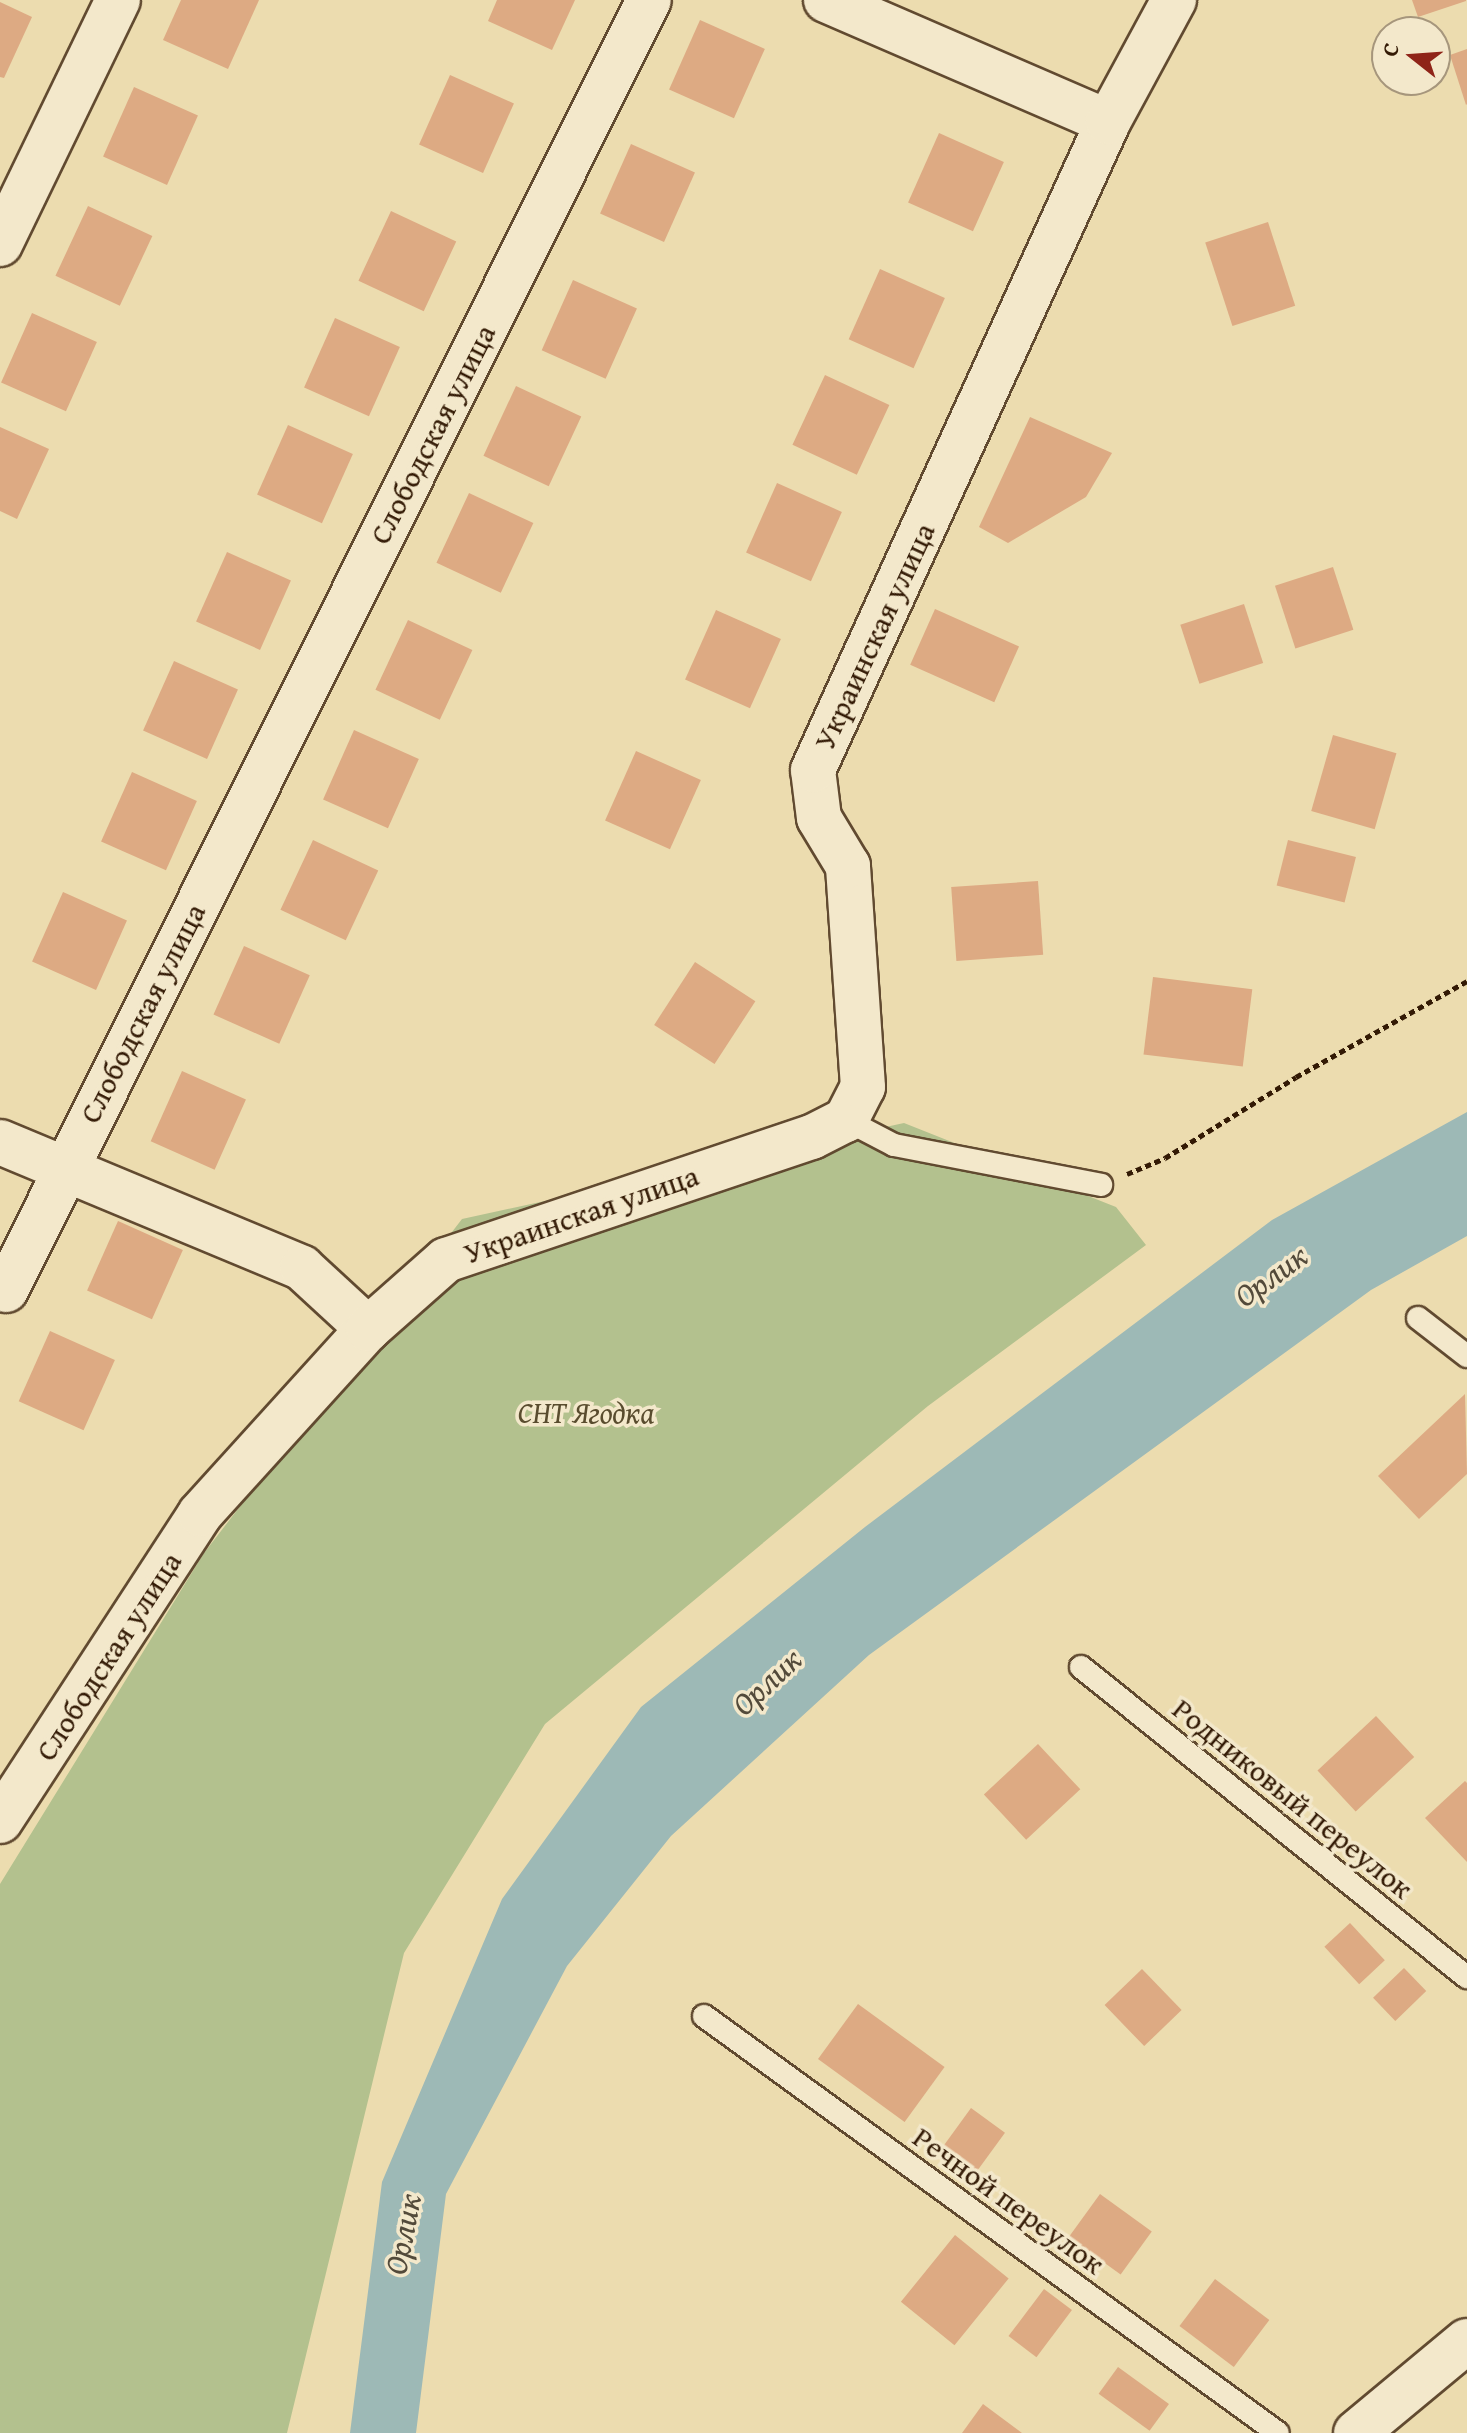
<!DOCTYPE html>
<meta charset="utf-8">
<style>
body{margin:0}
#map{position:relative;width:1467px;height:2433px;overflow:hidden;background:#ecdcaf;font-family:"Gentium Book Plus",serif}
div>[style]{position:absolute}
.green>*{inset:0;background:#b3c18e}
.water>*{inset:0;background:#9db9b6}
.building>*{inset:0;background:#ddaa83;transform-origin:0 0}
.path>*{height:5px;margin-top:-2.5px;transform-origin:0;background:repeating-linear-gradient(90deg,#331a05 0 6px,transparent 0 10px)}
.roads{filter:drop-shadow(2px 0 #614a30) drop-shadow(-2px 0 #614a30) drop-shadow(0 2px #614a30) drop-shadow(0 -2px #614a30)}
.service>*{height:22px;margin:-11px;padding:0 11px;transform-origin:11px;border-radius:11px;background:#f3e8cb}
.minor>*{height:44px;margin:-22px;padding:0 22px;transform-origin:22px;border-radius:22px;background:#f3e8cb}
span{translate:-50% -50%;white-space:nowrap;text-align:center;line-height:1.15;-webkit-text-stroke:7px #f3e8cb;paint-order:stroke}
.street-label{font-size:30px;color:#331a05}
.park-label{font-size:30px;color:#594c2e;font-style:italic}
.water-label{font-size:32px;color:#534a3a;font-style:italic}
.north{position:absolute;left:1371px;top:16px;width:80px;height:80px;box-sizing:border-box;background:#f3e8cb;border:2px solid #a6967c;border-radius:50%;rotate:287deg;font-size:22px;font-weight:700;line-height:32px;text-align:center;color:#331a05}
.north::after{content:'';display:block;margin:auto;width:28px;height:36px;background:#8f2418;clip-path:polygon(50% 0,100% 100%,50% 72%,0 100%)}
</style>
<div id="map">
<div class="green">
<i style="clip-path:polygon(904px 1123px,1116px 1207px,1146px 1245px,928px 1406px,545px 1724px,404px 1953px,287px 2433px,0 2433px,0 1884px,204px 1553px,462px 1219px)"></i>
</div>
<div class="water">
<i style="clip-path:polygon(1467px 1112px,1467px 1236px,1371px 1290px,869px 1655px,671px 1836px,567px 1966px,446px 2194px,416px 2433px,350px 2433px,382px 2182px,502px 1899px,641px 1707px,865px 1527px,1272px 1220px)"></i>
</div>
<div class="building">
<i style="clip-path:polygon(181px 0,259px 0,228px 69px,163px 40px)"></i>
<i style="clip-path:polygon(497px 0,575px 0,552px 50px,488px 21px)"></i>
<i style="clip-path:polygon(1412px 0,1466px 0,1466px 1px,1418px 17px)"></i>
<i style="clip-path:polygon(0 2px,32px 17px,4px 78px,0 77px)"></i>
<i style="left:700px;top:20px;width:71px;height:76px;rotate:24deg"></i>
<i style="clip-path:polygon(1467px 49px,1467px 104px,1466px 105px,1450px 55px)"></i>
<i style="left:450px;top:75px;width:70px;height:76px;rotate:24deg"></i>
<i style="left:134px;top:87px;width:70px;height:76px;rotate:24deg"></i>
<i style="left:939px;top:133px;width:71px;height:76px;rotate:24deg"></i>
<i style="left:631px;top:144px;width:70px;height:76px;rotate:24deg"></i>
<i style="left:88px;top:206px;width:71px;height:77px;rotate:25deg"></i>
<i style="left:391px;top:211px;width:72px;height:77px;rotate:25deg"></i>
<i style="left:1268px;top:222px;width:88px;height:66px;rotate:72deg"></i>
<i style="left:880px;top:269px;width:71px;height:77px;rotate:24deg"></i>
<i style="left:573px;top:280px;width:70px;height:77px;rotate:24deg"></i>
<i style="left:32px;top:313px;width:71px;height:76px;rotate:24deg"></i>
<i style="left:335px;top:318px;width:71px;height:76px;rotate:24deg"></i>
<i style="left:825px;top:375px;width:71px;height:77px;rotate:25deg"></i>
<i style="left:516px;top:386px;width:72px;height:77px;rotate:25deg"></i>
<i style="clip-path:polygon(1030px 417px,1112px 453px,1086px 497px,1008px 543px,979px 527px)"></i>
<i style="left:288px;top:425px;width:71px;height:76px;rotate:24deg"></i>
<i style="clip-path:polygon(0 427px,49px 449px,17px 519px,0 511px)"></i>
<i style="left:777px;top:483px;width:71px;height:76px;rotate:24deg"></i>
<i style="left:469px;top:493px;width:71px;height:77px;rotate:25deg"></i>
<i style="left:227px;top:552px;width:70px;height:76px;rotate:24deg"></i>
<i style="left:1333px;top:567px;width:66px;height:61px;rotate:72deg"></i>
<i style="left:1244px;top:604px;width:62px;height:67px;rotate:72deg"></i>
<i style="left:935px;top:609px;width:92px;height:61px;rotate:24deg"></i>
<i style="left:716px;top:610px;width:71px;height:76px;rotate:24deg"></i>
<i style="left:408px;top:620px;width:71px;height:77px;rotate:25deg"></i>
<i style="left:174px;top:661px;width:70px;height:76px;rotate:24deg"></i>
<i style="left:354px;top:730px;width:71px;height:76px;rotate:24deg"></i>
<i style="left:1333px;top:735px;width:66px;height:79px;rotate:16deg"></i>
<i style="left:636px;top:751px;width:71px;height:76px;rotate:24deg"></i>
<i style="left:132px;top:772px;width:71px;height:76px;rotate:24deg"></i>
<i style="left:313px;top:840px;width:72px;height:77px;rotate:25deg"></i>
<i style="left:1288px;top:840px;width:70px;height:47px;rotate:14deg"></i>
<i style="left:1038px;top:881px;width:74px;height:87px;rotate:86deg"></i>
<i style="left:63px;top:892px;width:70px;height:76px;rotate:24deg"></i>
<i style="left:244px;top:946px;width:72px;height:75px;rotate:24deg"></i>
<i style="left:695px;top:962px;width:72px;height:75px;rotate:33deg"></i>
<i style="left:1153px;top:977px;width:100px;height:78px;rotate:7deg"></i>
<i style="left:182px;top:1071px;width:70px;height:77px;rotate:24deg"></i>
<i style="left:118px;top:1221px;width:71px;height:76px;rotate:24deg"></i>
<i style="left:50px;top:1331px;width:71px;height:77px;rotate:24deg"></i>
<i style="clip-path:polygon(1465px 1394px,1467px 1474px,1419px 1519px,1378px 1476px)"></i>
<i style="left:1376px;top:1716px;width:56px;height:80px;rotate:47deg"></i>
<i style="left:1038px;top:1744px;width:62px;height:74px;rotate:47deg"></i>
<i style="clip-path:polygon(1465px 1781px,1467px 1783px,1467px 1862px,1425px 1818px)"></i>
<i style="left:1350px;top:1923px;width:51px;height:35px;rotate:47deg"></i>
<i style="left:1404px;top:1968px;width:32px;height:43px;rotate:46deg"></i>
<i style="left:1142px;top:1969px;width:57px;height:52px;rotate:46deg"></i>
<i style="left:858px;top:2004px;width:107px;height:68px;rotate:36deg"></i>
<i style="left:971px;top:2108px;width:42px;height:54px;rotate:36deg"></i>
<i style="left:1100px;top:2194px;width:64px;height:53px;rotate:36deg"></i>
<i style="left:955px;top:2235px;width:69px;height:86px;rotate:39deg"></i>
<i style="left:1215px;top:2279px;width:68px;height:59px;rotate:37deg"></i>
<i style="left:1044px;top:2289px;width:35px;height:59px;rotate:37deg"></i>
<i style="left:1118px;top:2367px;width:63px;height:33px;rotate:36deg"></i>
<i style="clip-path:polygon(983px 2404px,1022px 2433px,962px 2433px)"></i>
</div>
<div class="path">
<i style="left:1127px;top:1174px;width:41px;rotate:-22.8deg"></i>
<i style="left:1165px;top:1158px;width:154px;rotate:-31.7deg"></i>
<i style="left:1296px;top:1077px;width:196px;rotate:-29.3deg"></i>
</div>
<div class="roads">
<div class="service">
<i style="left:846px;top:1120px;width:54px;rotate:27.5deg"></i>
<i style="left:894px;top:1145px;width:211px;rotate:10.9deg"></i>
<i style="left:1418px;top:1318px;width:62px;rotate:37.8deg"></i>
<i style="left:1081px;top:1667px;width:495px;rotate:38.8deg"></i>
<i style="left:704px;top:2016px;width:709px;rotate:36deg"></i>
</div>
<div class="minor">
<i style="left:826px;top:0;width:307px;rotate:23.4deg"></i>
<i style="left:0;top:244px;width:271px;rotate:-64.2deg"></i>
<i style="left:0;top:1142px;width:327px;rotate:22.6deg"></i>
<i style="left:302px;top:1268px;width:90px;rotate:42.7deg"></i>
<i style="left:6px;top:1290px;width:1441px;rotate:-63.51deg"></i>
<i style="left:0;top:1821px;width:366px;rotate:-56.9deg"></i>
<i style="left:200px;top:1514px;width:250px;rotate:-47.8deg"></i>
<i style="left:368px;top:1329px;width:104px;rotate:-41.5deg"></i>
<i style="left:446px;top:1260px;width:386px;rotate:-18.6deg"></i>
<i style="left:812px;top:1137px;width:38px;rotate:-27deg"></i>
<i style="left:846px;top:1120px;width:37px;rotate:-63deg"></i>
<i style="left:863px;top:1087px;width:222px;rotate:-93.9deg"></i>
<i style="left:848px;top:866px;width:56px;rotate:-121.1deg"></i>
<i style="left:819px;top:818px;width:48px;rotate:-97.1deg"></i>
<i style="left:813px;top:770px;width:712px;rotate:-65.52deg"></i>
<i style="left:1108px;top:122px;width:139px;rotate:-61.6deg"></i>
<i style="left:1356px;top:2433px;width:144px;rotate:-39.7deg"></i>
</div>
</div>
<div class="street-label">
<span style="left:432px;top:434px;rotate:-63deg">Слободская улица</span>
<span style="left:874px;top:636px;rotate:-65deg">Украинская улица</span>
<span style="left:142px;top:1013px;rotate:-63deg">Слободская улица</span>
<span style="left:581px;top:1214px;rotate:-19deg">Украинская улица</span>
<span style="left:108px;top:1656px;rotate:-57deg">Слободская улица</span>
<span style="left:1293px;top:1798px;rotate:39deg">Родниковый переулок</span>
<span style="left:1009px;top:2200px;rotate:36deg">Речной переулок</span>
</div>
<div class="park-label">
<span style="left:586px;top:1412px">СНТ Ягодка</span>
</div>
<div class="water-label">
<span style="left:1271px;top:1276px;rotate:-36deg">Орлик</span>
<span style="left:767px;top:1682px;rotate:-43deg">Орлик</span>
<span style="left:403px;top:2234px;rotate:-79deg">Орлик</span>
</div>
<div class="north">С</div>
</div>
